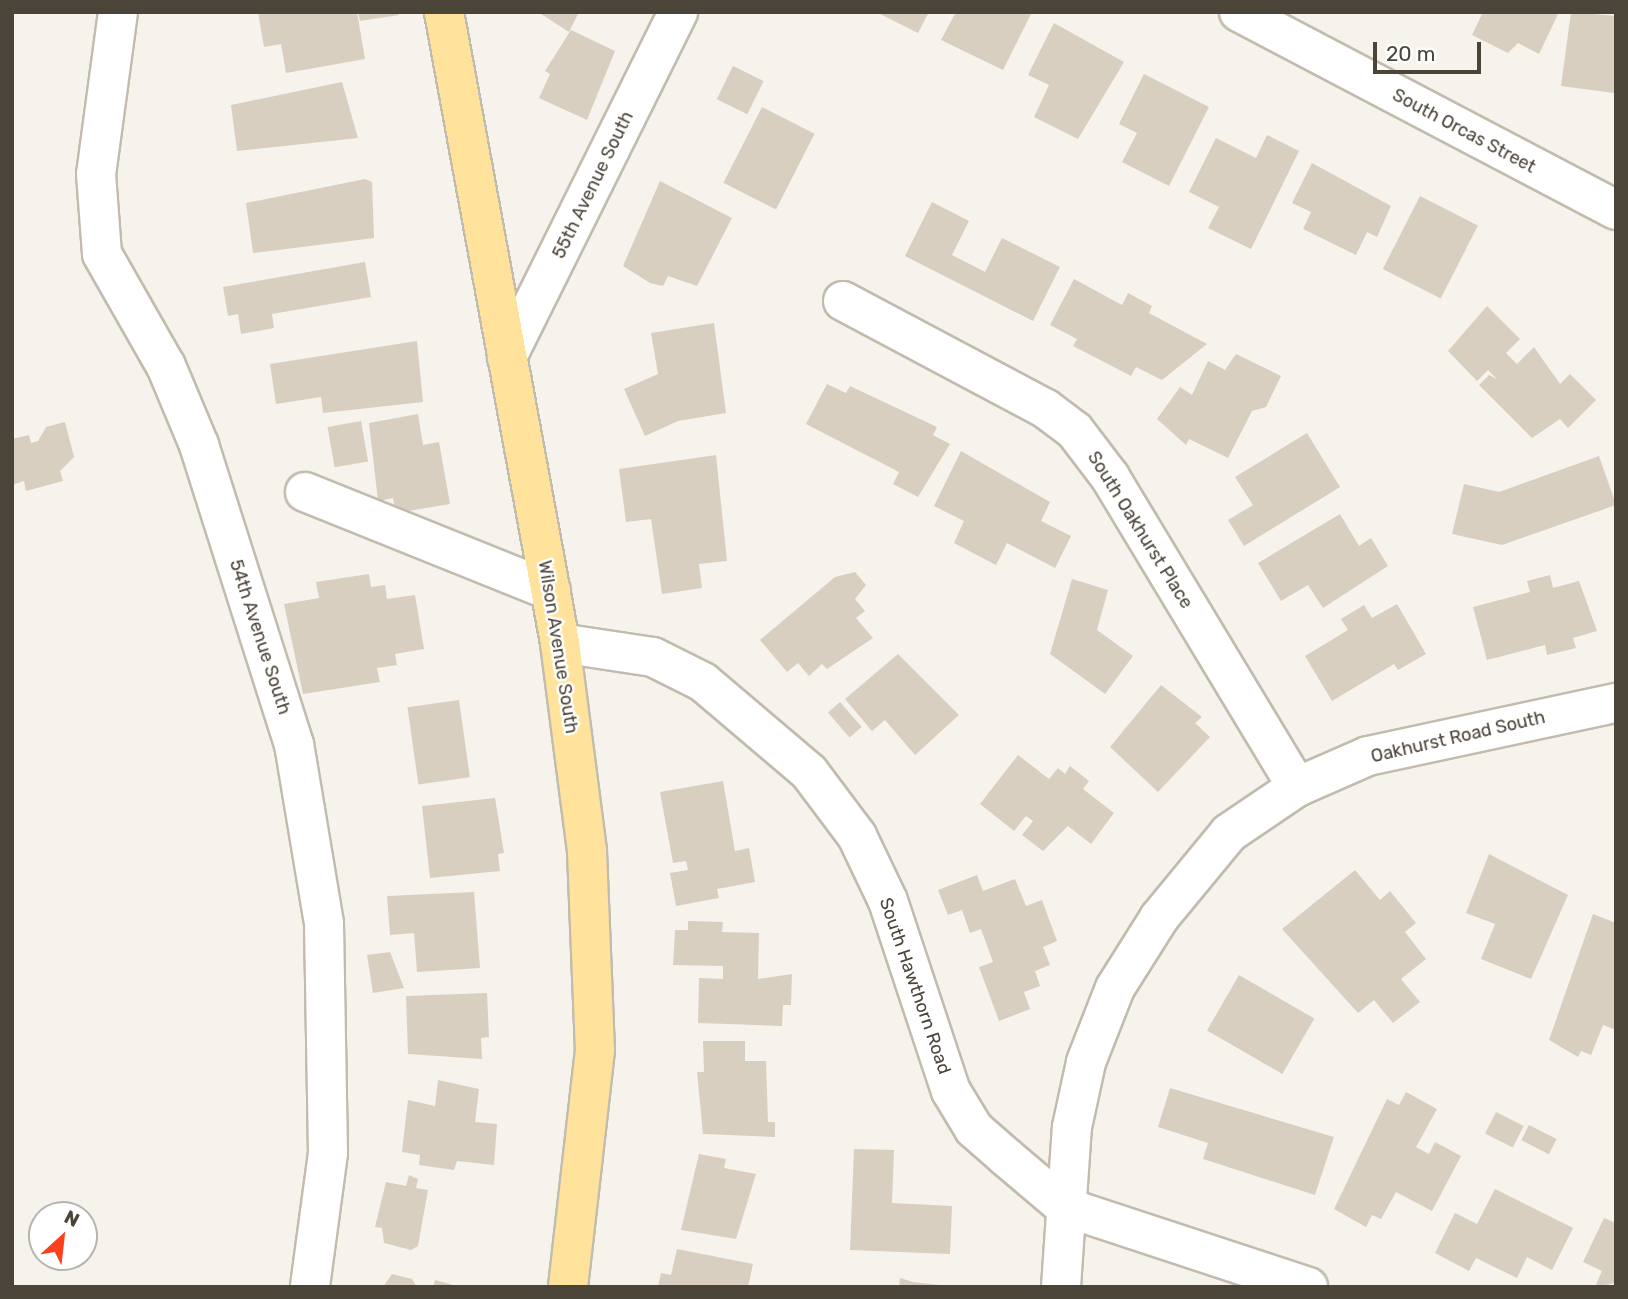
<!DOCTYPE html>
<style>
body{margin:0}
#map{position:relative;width:1628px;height:1299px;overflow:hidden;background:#f6f3ec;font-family:Rubik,sans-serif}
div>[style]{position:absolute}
.building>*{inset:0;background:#d8cfc1;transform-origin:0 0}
.roads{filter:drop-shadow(2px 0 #c2bbae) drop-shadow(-2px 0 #c2bbae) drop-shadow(0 2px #c2bbae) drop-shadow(0 -2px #c2bbae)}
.minor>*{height:38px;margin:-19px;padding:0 19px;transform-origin:19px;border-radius:19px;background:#fff}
.major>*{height:38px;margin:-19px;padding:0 19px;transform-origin:19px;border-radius:19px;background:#ffe39c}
span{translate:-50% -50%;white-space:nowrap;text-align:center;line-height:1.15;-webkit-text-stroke:5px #fff;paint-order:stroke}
.street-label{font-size:18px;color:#4b4439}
.frame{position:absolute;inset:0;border:14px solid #4b4439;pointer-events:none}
.north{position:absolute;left:28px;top:1201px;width:70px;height:70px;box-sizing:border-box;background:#fff;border:2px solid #b7b4b0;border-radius:50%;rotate:27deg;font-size:19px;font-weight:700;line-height:28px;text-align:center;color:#4b4439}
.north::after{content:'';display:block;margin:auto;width:24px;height:32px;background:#fc3f1d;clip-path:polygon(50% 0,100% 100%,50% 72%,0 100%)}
.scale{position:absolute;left:1373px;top:42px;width:108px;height:32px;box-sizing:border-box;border:4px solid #4b4439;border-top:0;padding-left:9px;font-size:21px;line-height:24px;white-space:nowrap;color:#4b4439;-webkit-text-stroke:5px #fff;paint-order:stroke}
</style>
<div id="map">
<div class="building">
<i style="clip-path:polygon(258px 12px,357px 12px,365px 59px,286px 73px,281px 44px,264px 47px)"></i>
<i style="clip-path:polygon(358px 12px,398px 12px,399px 15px,360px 21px)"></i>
<i style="clip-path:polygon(538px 12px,579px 12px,569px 32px)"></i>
<i style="clip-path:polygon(876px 12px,929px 12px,918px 33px)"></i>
<i style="clip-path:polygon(956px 12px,1032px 12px,1003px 70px,941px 40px)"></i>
<i style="clip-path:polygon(1483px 12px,1559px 12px,1539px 54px,1518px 43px,1508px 53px,1472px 35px)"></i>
<i style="clip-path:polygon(1571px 12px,1616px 16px,1614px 93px,1561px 86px)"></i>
<i style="clip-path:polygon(1054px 23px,1124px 62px,1078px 139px,1034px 117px,1049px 85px,1028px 75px)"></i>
<i style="clip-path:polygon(571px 30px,615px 51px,587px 120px,539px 98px,550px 74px,545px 71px)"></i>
<i style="left:733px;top:66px;width:34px;height:37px;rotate:26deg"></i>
<i style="clip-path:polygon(1144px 74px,1209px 107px,1169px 186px,1122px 162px,1137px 133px,1119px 124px)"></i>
<i style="clip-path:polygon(342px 82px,358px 138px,237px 151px,231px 105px)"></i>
<i style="left:762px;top:107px;width:59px;height:85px;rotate:27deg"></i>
<i style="clip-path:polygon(1267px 135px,1299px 151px,1251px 249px,1208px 228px,1219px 207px,1189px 192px,1216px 138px,1256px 158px)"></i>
<i style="clip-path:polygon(1312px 163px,1391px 206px,1377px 237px,1367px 232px,1356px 255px,1303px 229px,1311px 212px,1292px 203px)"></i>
<i style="clip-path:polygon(365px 179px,372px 182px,374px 238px,253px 253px,246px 203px)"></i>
<i style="clip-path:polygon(660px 181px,732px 218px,697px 286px,668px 276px,663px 286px,650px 283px,623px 266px)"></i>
<i style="left:1420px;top:196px;width:65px;height:82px;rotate:27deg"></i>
<i style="clip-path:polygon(932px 202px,969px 221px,952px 255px,985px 272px,1002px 238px,1060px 267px,1033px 321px,905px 256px)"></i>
<i style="clip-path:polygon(365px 262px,371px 297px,272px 314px,274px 328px,241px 334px,238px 314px,228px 316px,223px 287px)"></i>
<i style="clip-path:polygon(1074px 279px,1122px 305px,1128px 293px,1152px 306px,1149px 313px,1207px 344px,1162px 380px,1136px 367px,1131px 376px,1073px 346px,1077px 339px,1050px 325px)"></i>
<i style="clip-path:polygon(1487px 306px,1520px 339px,1506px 353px,1517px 364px,1534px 347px,1560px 384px,1570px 374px,1596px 400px,1568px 428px,1560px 419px,1532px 438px,1479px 385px,1489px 375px,1497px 379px,1488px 370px,1477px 381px,1448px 351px)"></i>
<i style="clip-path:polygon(714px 323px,726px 413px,678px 421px,645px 436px,624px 389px,658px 374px,651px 333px)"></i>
<i style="clip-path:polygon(417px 341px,423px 402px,323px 413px,321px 397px,276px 404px,270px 364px)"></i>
<i style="clip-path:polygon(1236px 354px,1281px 376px,1266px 407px,1252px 411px,1228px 458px,1189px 439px,1186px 445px,1157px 419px,1180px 387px,1192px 395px,1208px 361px,1225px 370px)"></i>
<i style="clip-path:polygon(827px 384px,846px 393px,850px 386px,937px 427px,933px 435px,950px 444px,918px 497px,893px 484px,899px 472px,806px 424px)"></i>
<i style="clip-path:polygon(418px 414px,423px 445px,439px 442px,450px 504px,396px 513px,393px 498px,378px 501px,369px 423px)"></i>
<i style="left:361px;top:421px;width:41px;height:34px;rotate:80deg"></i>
<i style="clip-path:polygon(65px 422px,74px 457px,60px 471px,63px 481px,26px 491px,24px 481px,12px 485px,12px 439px,29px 435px,31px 443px,38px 441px,46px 427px)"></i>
<i style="clip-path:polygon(1307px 433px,1340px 487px,1244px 546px,1228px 520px,1253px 505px,1235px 477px)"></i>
<i style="clip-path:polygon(961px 451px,1050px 502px,1041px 521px,1071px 536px,1055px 568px,1007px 543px,996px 565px,954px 543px,964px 521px,934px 506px)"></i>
<i style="clip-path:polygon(716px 455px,727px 561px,699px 564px,702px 588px,662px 594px,651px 519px,626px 522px,619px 469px)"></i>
<i style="clip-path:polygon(1599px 456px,1616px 505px,1502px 545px,1452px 534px,1464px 484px,1499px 492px)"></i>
<i style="clip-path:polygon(1340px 514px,1359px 546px,1371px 538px,1388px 566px,1323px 608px,1308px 585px,1281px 601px,1258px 563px)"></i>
<i style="clip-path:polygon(855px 572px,866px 585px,855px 599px,865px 611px,856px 618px,873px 638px,827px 669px,822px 664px,809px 676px,798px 663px,787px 672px,760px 640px,835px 577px)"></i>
<i style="clip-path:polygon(369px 574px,371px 587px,385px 585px,387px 599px,415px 595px,424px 649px,395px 654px,397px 665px,377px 668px,380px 682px,303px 694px,284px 604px,319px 598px,316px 582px)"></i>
<i style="clip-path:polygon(1550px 575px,1553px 588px,1579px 581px,1597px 631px,1573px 638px,1576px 648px,1547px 655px,1545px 645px,1487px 660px,1473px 607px,1530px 592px,1527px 581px)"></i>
<i style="clip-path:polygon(1072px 579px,1108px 590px,1097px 630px,1133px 656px,1105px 694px,1050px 654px)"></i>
<i style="clip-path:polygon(1397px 604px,1426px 654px,1398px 670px,1394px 664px,1332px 701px,1305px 656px,1348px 630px,1341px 619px,1364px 605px,1372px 618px)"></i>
<i style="clip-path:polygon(898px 654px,959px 715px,915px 755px,885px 720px,872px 731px,845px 699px)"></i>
<i style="clip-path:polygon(1161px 685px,1202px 717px,1195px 723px,1210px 737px,1158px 792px,1110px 747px)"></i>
<i style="left:459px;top:700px;width:78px;height:52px;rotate:82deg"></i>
<i style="left:840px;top:702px;width:33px;height:16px;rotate:49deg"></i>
<i style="clip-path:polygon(1018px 755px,1049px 779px,1058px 768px,1065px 774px,1070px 766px,1089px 781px,1083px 789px,1114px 813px,1091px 844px,1068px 826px,1043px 851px,1022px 835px,1033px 821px,1026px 816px,1014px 831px,980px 804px)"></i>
<i style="clip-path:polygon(723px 781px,735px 851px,749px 848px,755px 882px,717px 889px,719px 898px,676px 906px,670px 873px,688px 870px,686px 861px,673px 863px,660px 792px)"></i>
<i style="clip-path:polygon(495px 798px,504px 853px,498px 854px,500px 871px,430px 878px,422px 806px)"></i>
<i style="clip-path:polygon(1489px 854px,1568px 895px,1531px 979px,1481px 959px,1495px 924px,1466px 913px)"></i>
<i style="clip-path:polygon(1355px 870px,1380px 900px,1390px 891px,1416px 923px,1405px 932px,1426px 959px,1401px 979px,1420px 1002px,1393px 1023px,1374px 1000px,1358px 1013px,1282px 929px)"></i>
<i style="clip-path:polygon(977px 875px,983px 891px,1015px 879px,1026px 906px,1042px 900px,1057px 941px,1043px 947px,1050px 965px,1035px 971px,1040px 986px,1024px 992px,1030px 1009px,999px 1021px,979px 967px,993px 962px,981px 929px,970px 933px,962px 910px,948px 915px,938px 890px)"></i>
<i style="clip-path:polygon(474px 892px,480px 968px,417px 972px,414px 933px,390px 935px,387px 896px)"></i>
<i style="clip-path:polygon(1593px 914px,1616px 923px,1616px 1030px,1603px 1025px,1591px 1055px,1581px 1051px,1578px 1057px,1549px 1040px)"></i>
<i style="clip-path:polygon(688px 921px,723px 922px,722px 932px,759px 933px,758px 979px,792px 974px,791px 1005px,783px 1005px,782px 1026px,698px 1023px,699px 978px,723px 979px,723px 966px,673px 965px,675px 930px,688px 930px)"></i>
<i style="clip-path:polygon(390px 952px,404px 988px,373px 993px,367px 955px)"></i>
<i style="left:1239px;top:975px;width:87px;height:64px;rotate:30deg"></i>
<i style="clip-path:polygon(487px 993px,489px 1037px,481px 1038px,482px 1059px,408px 1054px,406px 996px)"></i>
<i style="clip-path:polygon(703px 1041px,745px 1041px,745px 1061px,766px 1061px,768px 1122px,775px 1122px,775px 1137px,703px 1134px,697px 1072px,704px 1072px)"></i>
<i style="clip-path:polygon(438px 1080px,479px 1089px,475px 1122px,497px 1124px,494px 1165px,457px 1161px,454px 1170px,419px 1165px,420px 1155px,402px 1152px,408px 1100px,435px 1106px)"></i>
<i style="clip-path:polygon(1170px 1088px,1334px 1137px,1315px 1195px,1203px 1159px,1208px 1143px,1158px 1127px)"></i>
<i style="clip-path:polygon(1406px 1092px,1437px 1109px,1416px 1147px,1429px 1154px,1435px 1142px,1461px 1156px,1432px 1211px,1396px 1192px,1381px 1219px,1372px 1215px,1366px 1227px,1334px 1209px,1387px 1099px,1399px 1105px)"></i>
<i style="left:1496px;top:1112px;width:31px;height:24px;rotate:27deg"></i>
<i style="left:1529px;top:1125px;width:31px;height:17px;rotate:27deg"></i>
<i style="clip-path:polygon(854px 1149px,894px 1150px,892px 1203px,952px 1206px,950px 1254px,850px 1250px)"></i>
<i style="clip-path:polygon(699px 1154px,726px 1159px,724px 1168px,756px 1174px,736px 1239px,681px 1230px)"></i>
<i style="clip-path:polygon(409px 1175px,418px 1179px,416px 1188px,428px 1190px,418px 1246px,411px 1250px,384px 1243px,382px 1228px,375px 1227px,386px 1182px,406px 1186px)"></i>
<i style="clip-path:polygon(1495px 1189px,1573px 1228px,1552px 1270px,1527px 1257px,1517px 1278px,1476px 1258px,1469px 1271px,1435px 1253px,1455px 1213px,1477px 1224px)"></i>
<i style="clip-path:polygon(1604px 1218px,1616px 1223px,1616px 1283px,1595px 1287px,1602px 1271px,1583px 1262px)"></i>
<i style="clip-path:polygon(677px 1249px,753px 1264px,748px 1287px,658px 1287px,661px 1273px,671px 1275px)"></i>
<i style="clip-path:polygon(392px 1274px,412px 1279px,417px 1287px,383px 1287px)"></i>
<i style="clip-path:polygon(900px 1278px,913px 1282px,957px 1287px,899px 1287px)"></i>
<i style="clip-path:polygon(435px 1280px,457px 1286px,457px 1287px,433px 1287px)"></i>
</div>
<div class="roads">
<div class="minor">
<i style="left:118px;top:12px;width:163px;rotate:97.7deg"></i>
<i style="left:96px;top:174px;width:80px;rotate:85.7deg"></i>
<i style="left:102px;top:254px;width:129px;rotate:60.3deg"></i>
<i style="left:166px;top:366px;width:86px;rotate:67.3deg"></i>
<i style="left:199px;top:445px;width:314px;rotate:72.4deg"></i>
<i style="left:294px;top:744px;width:182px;rotate:80.5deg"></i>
<i style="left:324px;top:924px;width:229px;rotate:89deg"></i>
<i style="left:328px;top:1153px;width:135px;rotate:97.7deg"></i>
<i style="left:1239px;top:12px;width:426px;rotate:27.7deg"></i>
<i style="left:843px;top:301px;width:230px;rotate:28deg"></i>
<i style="left:1046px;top:409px;width:36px;rotate:37deg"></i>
<i style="left:1075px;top:431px;width:58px;rotate:52.7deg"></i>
<i style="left:1110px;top:477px;width:362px;rotate:58.9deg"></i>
<i style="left:507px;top:357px;width:385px;rotate:-63.6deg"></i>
<i style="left:305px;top:492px;width:265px;rotate:21.9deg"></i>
<i style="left:560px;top:643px;width:94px;rotate:8.6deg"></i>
<i style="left:653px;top:657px;width:56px;rotate:26.6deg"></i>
<i style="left:703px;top:682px;width:139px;rotate:40.3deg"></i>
<i style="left:809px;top:772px;width:80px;rotate:53.1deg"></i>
<i style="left:857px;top:836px;width:72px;rotate:64.5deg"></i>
<i style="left:888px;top:901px;width:200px;rotate:71.7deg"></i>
<i style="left:951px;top:1091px;width:44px;rotate:58.8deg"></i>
<i style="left:974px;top:1129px;width:43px;rotate:41.2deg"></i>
<i style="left:1006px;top:1157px;width:77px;rotate:40.3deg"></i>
<i style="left:1065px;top:1207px;width:256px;rotate:18.2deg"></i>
<i style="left:1061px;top:1287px;width:160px;rotate:-86.1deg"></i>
<i style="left:1072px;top:1127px;width:66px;rotate:-77.8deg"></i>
<i style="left:1086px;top:1062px;width:79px;rotate:-68.6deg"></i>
<i style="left:1115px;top:988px;width:83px;rotate:-57.8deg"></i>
<i style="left:1159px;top:918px;width:110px;rotate:-50.5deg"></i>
<i style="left:1229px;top:833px;width:82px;rotate:-34.1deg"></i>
<i style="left:1297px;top:787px;width:77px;rotate:-23.6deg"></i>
<i style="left:1368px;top:756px;width:254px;rotate:-12.1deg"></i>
</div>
<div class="major">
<i style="left:444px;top:12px;width:642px;rotate:79.58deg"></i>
<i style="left:560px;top:643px;width:211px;rotate:82.6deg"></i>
<i style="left:587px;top:852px;width:198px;rotate:87.7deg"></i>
<i style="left:595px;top:1050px;width:239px;rotate:96.5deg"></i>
</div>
</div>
<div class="street-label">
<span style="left:1464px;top:131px;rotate:28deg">South Orcas Street</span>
<span style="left:593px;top:185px;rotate:-64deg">55th Avenue South</span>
<span style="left:1140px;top:530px;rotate:58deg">South Oakhurst Place</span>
<span style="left:260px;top:637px;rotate:72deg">54th Avenue South</span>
<span style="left:558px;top:647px;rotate:81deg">Wilson Avenue South</span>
<span style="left:1458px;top:737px;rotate:-13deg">Oakhurst Road South</span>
<span style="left:915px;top:986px;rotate:71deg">South Hawthorn Road</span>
</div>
<div class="frame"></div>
<div class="north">N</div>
<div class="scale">20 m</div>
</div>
